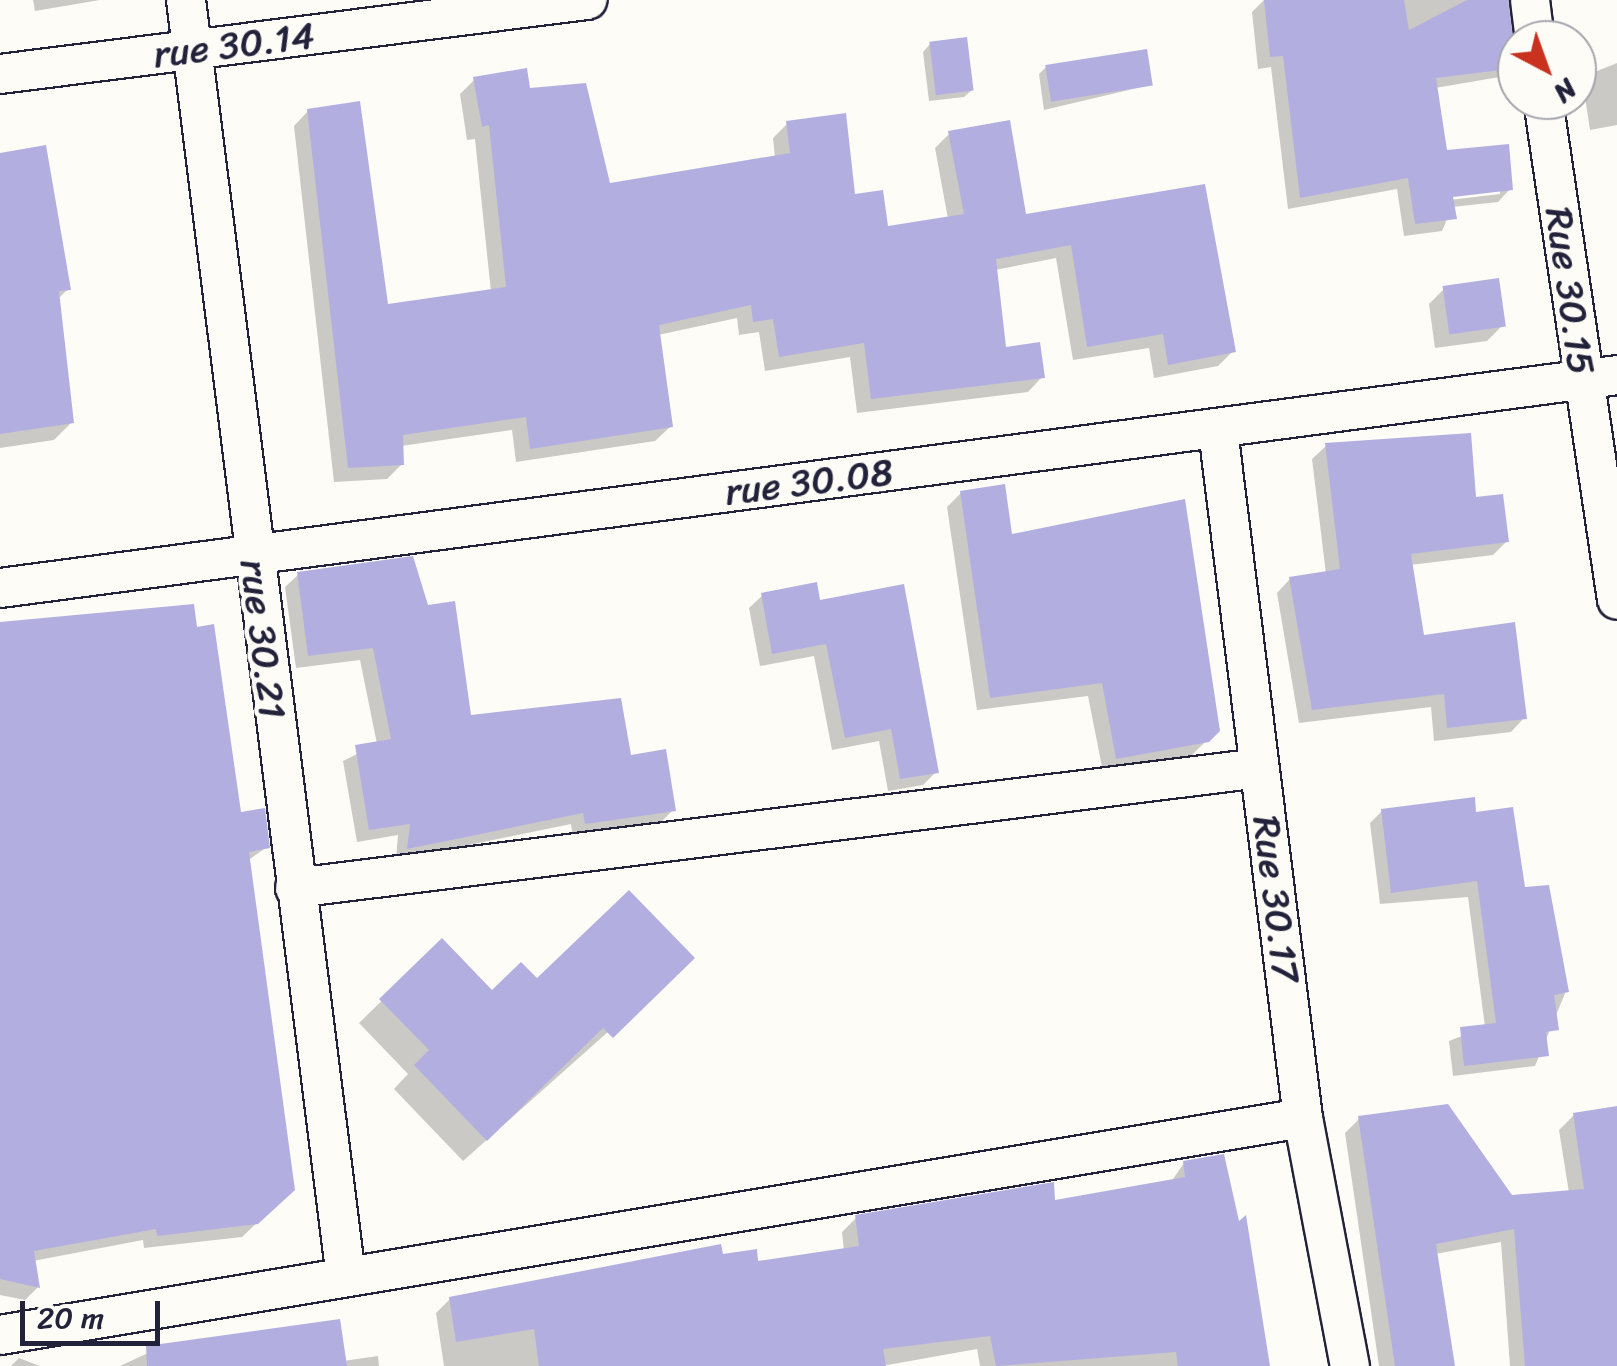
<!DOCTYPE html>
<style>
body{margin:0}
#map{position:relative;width:1617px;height:1366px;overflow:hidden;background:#fdfcf7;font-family:Sriracha,sans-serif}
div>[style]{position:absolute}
.shadow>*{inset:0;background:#0003}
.building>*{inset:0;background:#b2afe0;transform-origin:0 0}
.roads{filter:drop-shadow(2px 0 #22223b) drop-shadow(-2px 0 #22223b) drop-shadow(0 2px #22223b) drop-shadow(0 -2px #22223b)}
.minor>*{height:38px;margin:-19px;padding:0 19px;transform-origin:19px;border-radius:19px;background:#fdfcf7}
span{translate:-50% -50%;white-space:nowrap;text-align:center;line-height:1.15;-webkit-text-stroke:9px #fdfcf7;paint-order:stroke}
.street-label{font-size:38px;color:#22223b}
.north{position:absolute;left:1497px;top:20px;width:100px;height:100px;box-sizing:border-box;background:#fdfcf7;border:2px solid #a5a5ac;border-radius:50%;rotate:139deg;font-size:28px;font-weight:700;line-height:40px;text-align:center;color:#22223b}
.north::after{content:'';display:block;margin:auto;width:35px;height:45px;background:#c8321e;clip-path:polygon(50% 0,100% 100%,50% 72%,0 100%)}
.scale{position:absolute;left:20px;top:1301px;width:140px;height:45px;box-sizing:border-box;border:5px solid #22223b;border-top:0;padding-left:12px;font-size:30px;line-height:35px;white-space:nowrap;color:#22223b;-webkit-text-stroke:8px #fdfcf7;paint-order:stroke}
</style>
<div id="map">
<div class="shadow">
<i style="clip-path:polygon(33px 0,100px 0,35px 11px)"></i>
<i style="clip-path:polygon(evenodd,1264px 0,1509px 0,1517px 74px,1435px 88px,1444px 153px,1510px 189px,1498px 202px,1452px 207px,1442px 231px,1404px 236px,1397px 189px,1288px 209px,1271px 67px,1258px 69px,1252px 12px,1264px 0,1500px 189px,1500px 194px,1441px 201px,1441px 196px,1500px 189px)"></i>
<i style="clip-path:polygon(930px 44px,972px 90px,964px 97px,929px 101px,923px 52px)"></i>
<i style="clip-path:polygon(1617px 63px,1617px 125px,1590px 130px,1582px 77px)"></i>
<i style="clip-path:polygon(1046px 67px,1150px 85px,1044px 110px,1039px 74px)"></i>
<i style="clip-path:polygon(475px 79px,528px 91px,608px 186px,775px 158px,773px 138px,788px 123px,886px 229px,948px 219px,935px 148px,950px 133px,1024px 216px,1203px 187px,1233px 351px,1218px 366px,1154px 378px,1149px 348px,1073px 360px,1056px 258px,995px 270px,1004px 350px,1042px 377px,1028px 392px,857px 413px,850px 357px,765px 371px,759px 332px,739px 335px,737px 318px,658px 335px,670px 427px,655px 441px,516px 462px,512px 430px,401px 446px,402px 464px,387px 479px,334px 482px,294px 126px,308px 111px,386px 307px,491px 292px,475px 139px,467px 140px,460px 94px)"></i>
<i style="clip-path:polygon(0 163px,68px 289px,57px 300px,72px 422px,54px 440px,0 448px)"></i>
<i style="clip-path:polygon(1445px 288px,1503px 325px,1487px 341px,1435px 348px,1429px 304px)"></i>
<i style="clip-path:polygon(1326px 446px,1474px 500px,1507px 541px,1493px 555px,1410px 565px,1422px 638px,1524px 718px,1511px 732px,1434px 741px,1431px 707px,1299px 723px,1277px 593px,1290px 579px,1326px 574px,1312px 459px)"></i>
<i style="clip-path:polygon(961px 493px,1010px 537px,1217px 730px,1192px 755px,1103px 772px,1088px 696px,977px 710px,947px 507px)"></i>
<i style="clip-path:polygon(299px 574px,468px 718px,629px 758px,673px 810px,660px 823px,573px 836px,571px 824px,396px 860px,398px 835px,357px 842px,343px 761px,377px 744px,360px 660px,296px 668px,285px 587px)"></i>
<i style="clip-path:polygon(763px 595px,818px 602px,936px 772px,923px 785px,888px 791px,879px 741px,832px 750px,814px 656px,760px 666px,749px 608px)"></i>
<i style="clip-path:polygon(0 625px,267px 847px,247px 861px,278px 1203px,242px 1237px,144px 1248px,143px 1240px,33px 1261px,38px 1287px,25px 1300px,0 1295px)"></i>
<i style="clip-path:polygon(1382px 811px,1474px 815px,1523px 890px,1566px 991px,1535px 1066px,1453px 1076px,1449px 1041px,1485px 1027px,1468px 897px,1380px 904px,1370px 823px)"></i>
<i style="clip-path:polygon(442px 942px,492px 993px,691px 958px,463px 1161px,394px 1089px,408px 1074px,359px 1023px)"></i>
<i style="clip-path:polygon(1617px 1109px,1617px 1366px,1510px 1366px,1501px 1242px,1435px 1254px,1453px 1366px,1379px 1366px,1345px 1133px,1360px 1118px,1511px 1197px,1569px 1193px,1559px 1130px,1574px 1115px)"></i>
<i style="clip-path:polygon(1184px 1163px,1268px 1366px,980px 1366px,977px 1349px,882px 1366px,444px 1366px,436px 1313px,450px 1299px,719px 1246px,721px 1256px,756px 1264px,844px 1251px,842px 1232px,856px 1218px,1053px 1203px,1171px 1182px)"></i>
<i style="clip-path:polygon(163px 1346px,343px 1361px,378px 1356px,379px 1366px,120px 1366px)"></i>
<i style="clip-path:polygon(19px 1358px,40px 1366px,11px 1366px)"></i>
</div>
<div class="building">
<i style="clip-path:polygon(1264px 0,1404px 0,1409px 30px,1467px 0,1508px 0,1517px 68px,1436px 78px,1447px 150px,1509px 144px,1513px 190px,1453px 197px,1457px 219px,1415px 224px,1408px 178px,1300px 198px,1283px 56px,1270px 57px)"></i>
<i style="left:967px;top:37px;width:54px;height:38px;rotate:83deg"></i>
<i style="left:1147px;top:49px;width:37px;height:103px;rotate:81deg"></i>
<i style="clip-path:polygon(527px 68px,530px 88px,586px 83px,610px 183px,790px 153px,786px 121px,846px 113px,855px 194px,883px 190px,888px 226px,964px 214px,948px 131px,1010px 120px,1026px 214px,1205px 184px,1236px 352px,1168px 365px,1163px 334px,1087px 347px,1071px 245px,996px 259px,1006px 347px,1040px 342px,1045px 378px,871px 399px,864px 343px,779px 357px,773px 319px,753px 322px,751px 305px,659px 325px,673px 427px,530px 449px,526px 417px,403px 435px,404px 465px,348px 468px,307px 109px,360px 101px,388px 304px,506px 287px,489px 125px,482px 127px,473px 77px)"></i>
<i style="clip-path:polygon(46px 145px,71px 290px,59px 291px,74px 423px,0 434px,0 153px)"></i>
<i style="left:1499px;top:278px;width:49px;height:57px;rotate:82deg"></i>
<i style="clip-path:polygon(1471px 433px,1476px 497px,1503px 494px,1509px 542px,1411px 554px,1424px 635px,1515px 622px,1527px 719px,1447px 728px,1444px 694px,1312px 710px,1289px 577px,1340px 569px,1325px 443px)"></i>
<i style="clip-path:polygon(1005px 484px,1012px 534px,1185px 499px,1220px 731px,1209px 742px,1116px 759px,1102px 683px,990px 698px,960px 491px)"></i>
<i style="clip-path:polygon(413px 556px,428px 605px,455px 601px,471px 715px,621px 698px,631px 755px,666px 749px,676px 811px,585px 824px,583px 813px,407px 849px,410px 824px,369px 830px,355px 745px,391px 739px,373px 648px,308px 656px,297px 572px)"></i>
<i style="clip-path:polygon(817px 582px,820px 600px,904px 584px,939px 773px,900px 779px,891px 729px,845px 738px,826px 644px,772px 654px,761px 593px)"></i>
<i style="clip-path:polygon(194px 604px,197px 627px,214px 624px,241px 812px,265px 808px,270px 848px,249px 852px,295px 1190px,258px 1224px,157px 1236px,156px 1229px,34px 1251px,40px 1288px,0 1279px,0 622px)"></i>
<i style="clip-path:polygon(1475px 797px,1476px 812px,1513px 807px,1525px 887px,1549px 885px,1569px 992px,1554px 995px,1559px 1030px,1546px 1032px,1549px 1056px,1464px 1066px,1460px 1027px,1496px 1023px,1477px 881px,1391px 893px,1381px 809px)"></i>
<i style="clip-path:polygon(629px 890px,695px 958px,613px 1038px,603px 1028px,487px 1141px,414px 1065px,429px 1050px,379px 999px,442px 938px,492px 990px,521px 962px,537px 978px)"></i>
<i style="clip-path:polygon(1448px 1104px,1512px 1195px,1584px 1189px,1573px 1113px,1617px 1106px,1617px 1366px,1525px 1366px,1514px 1229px,1436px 1244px,1455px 1366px,1395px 1366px,1358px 1116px)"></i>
<i style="clip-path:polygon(1224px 1154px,1239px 1221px,1246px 1215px,1270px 1366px,1178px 1366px,1176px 1352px,996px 1366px,990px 1336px,883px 1349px,886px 1366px,539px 1366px,534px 1329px,456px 1342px,449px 1297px,721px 1244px,723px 1254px,757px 1249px,758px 1261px,859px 1246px,855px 1215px,1054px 1182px,1055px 1200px,1185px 1177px,1183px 1161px)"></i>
<i style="clip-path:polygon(340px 1319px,347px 1366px,147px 1366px,146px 1346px)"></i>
</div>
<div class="roads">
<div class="minor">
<i style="left:186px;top:0;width:1287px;rotate:82.86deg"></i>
<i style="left:1530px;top:0;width:40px;rotate:82.9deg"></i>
<i style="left:0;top:74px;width:592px;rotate:-7.19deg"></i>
<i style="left:1543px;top:100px;width:505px;rotate:81.58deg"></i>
<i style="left:1218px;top:430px;width:693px;rotate:82.96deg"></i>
<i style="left:1303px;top:1118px;width:252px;rotate:79.3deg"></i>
<i style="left:0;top:588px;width:1631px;rotate:-7.5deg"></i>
<i style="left:295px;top:888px;width:972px;rotate:-7.09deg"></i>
<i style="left:0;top:1335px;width:1321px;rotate:-9.46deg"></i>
</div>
</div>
<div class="street-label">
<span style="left:234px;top:45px;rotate:-7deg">rue 30.14</span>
<span style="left:1570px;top:291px;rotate:82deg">Rue 30.15</span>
<span style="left:809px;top:482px;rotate:-7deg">rue 30.08</span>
<span style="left:263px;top:639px;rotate:83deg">rue 30.21</span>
<span style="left:1276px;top:899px;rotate:83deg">Rue 30.17</span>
</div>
<div class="north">N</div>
<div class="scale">20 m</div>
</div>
